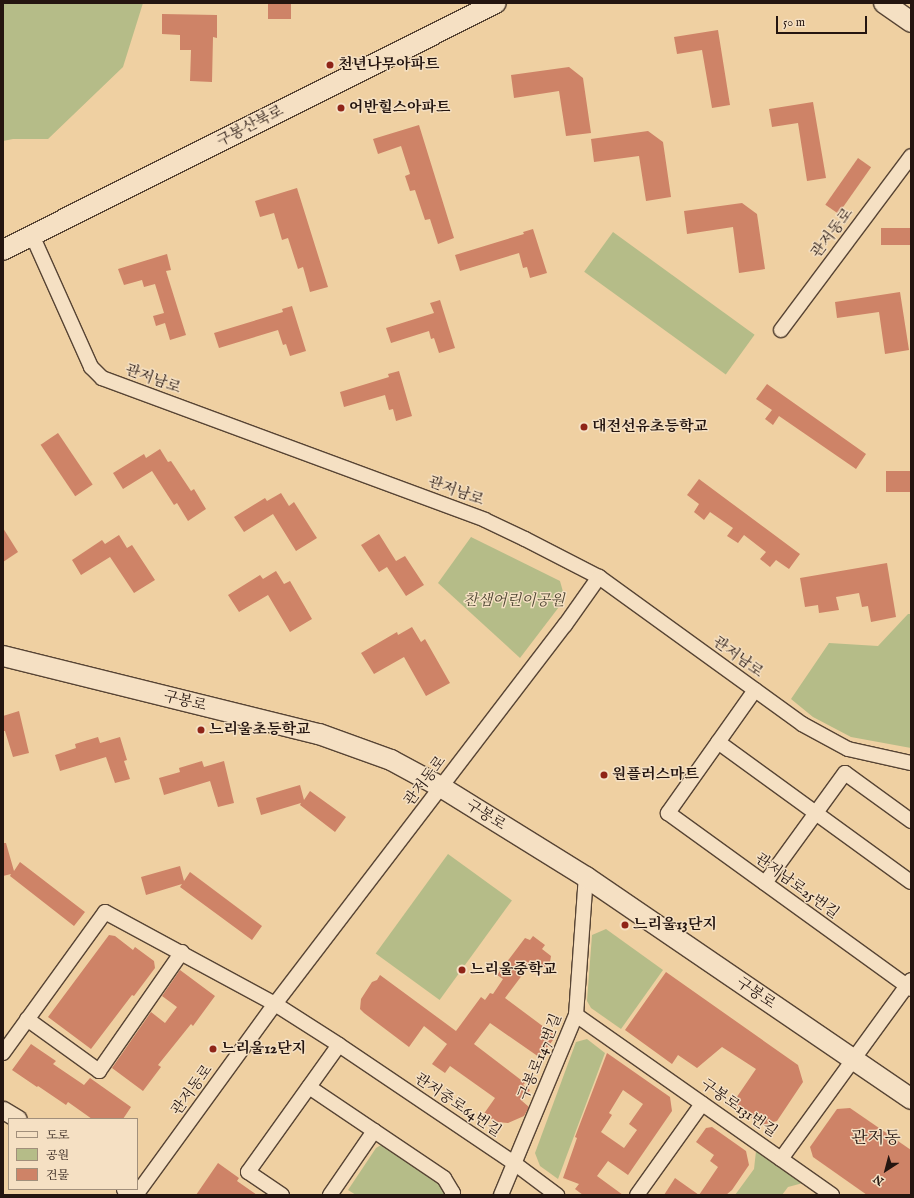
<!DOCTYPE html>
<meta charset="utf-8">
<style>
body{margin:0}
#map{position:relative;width:914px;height:1198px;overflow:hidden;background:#efd0a2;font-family:"IM FELL English","Noto Serif KR",serif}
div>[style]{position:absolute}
.green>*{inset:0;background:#b5bc88;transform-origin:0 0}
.building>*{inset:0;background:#ce8367;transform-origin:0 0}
.roads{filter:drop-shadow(1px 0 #574434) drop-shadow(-1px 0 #574434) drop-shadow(0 1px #574434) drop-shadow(0 -1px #574434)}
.minor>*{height:14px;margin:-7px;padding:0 7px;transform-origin:7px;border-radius:7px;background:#f5e0c3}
.tertiary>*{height:17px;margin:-8.5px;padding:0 8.5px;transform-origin:8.5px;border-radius:8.5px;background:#f5e0c3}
.secondary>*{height:20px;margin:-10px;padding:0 10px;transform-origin:10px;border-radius:10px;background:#f5e0c3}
.dots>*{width:11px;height:11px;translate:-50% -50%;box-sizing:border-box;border:2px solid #f5e0c3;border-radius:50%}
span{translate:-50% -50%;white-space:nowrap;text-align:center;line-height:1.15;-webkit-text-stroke:3px #f5e0c3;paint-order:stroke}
.poi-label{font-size:15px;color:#241510;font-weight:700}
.left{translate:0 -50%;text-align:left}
.street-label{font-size:15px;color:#241510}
.park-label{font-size:15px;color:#504734;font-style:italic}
.quarter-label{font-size:17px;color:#241510}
.frame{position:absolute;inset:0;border:4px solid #241510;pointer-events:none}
.legend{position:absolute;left:8px;top:1118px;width:130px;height:72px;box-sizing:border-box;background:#f5e0c3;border:1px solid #a18f7b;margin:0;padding:5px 7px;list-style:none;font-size:12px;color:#241510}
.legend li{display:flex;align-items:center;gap:8px;height:20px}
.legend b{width:20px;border:1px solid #a18f7b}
.north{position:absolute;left:866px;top:1150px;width:40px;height:40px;-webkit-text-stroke:3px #f5e0c3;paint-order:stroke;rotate:216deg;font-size:11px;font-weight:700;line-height:16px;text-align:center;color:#241510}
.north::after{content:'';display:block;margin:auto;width:14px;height:18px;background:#241510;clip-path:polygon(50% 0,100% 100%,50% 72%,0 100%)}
.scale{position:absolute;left:776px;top:16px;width:91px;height:18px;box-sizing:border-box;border:2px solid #241510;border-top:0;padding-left:5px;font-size:12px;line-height:14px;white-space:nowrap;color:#241510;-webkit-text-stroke:3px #f5e0c3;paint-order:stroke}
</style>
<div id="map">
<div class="green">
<i style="clip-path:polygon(3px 3px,143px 3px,123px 67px,48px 139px,13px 139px,3px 141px)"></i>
<i style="left:613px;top:232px;width:175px;height:49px;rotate:36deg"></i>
<i style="clip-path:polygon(471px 537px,560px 581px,565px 599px,520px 658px,438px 583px)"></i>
<i style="clip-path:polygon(908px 614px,911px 614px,911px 748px,851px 737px,813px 717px,791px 699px,829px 643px,878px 646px)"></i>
<i style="left:448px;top:854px;width:79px;height:123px;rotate:36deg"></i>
<i style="clip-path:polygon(606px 929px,663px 970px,621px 1029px,591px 1008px,587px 1001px,592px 935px)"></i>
<i style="clip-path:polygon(587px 1039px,605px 1053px,558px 1179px,540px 1166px,535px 1153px,576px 1042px)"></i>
<i style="clip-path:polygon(381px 1145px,440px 1180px,446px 1195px,356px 1195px,348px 1190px,376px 1148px)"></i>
<i style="clip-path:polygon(756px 1151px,803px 1183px,788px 1187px,782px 1195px,735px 1195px,754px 1169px)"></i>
</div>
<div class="building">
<i style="left:268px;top:3px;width:23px;height:16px"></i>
<i style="clip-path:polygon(162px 14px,217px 15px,217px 38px,213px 37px,212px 82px,190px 81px,191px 50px,180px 50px,180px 35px,162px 34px)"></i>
<i style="clip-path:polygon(718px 30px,730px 105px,712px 108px,702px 50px,677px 54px,674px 37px)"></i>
<i style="clip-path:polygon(569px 67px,583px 78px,591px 133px,566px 136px,559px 91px,514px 98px,511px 75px)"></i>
<i style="clip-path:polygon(813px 102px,826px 178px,807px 181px,798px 123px,772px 127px,769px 109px)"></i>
<i style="clip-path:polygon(419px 125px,454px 238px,438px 244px,430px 219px,425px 220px,415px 190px,410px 191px,405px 176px,410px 174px,401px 146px,378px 154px,373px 139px)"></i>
<i style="clip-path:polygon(648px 131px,663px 142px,671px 197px,646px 201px,639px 156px,594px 162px,591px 139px)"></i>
<i style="left:858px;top:158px;width:16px;height:57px;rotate:35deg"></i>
<i style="clip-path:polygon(297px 188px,328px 287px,310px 292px,303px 267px,298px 269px,288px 238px,282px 240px,274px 213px,260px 217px,255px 201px)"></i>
<i style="clip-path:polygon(742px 203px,757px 214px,765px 269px,739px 273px,733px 227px,687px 234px,684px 211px)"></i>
<i style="left:911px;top:228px;width:17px;height:30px;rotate:90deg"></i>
<i style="clip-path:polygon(533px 229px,547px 273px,530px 278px,527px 267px,523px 268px,519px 253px,460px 271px,455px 255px,524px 234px,523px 232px)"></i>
<i style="clip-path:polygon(167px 254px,171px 270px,166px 271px,186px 335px,170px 340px,165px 323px,156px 326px,153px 316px,164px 313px,155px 284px,144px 287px,142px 280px,124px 285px,118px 269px)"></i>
<i style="clip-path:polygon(900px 292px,909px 350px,885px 354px,879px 312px,837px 318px,835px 302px)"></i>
<i style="clip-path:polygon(440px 300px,455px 348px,439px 353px,434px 338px,431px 339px,429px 331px,391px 343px,386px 328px,434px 313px,430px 303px)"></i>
<i style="clip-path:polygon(292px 306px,306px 351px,290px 356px,286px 344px,283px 345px,278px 330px,219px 348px,214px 333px,283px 312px,282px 309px)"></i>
<i style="clip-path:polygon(399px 371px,412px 416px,396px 421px,393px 409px,389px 410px,385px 395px,344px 407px,340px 392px,389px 377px,388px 374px)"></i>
<i style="clip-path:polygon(767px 384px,866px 454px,856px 469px,779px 416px,773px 425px,765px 419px,772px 410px,756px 399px)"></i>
<i style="left:58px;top:433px;width:62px;height:21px;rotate:56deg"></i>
<i style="clip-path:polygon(160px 449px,168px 462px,171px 461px,191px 491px,194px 489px,206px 509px,188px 521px,177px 503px,174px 505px,152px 471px,123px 489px,113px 473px,144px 454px,146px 458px)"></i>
<i style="left:911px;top:471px;width:21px;height:25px;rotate:90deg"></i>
<i style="clip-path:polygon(699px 479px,800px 554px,789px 569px,776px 560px,770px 567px,760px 559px,766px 552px,744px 535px,738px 543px,727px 536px,733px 528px,710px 512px,704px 520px,694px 512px,699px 504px,687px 495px)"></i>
<i style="clip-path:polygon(281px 493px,289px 506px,294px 502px,317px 538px,296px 551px,273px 514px,244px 532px,234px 517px,265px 498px,267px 501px)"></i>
<i style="clip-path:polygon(3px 528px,18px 552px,3px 562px)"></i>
<i style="clip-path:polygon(379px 534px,396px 561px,405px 556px,424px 585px,406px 596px,387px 567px,379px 572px,361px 545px)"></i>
<i style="clip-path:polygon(119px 535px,127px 548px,132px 545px,155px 580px,134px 593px,110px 557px,81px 575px,72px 560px,102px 540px,105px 544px)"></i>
<i style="clip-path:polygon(887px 563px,896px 617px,871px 622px,868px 606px,862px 607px,859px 593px,836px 597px,839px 610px,819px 613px,818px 605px,805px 607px,800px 578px)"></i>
<i style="clip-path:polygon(276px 571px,284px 584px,290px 581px,312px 619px,290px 632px,268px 595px,239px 612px,228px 595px,260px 575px,263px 579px)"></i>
<i style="clip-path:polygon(412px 627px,421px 642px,425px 639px,450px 683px,426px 696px,404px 657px,374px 674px,361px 653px,397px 632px,398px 635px)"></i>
<i style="clip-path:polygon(19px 711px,29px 753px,13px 757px,5px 731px,3px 731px,3px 716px)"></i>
<i style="clip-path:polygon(98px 737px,100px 743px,120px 737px,127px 760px,124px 761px,130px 779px,115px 783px,106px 757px,60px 771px,55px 755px,76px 748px,75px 744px)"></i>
<i style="clip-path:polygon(202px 761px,204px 767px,224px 761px,234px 803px,218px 807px,210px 781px,164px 795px,159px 778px,180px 772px,179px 768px)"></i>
<i style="clip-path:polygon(300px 785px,304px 800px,310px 791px,346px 817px,335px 832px,300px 805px,301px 803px,261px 815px,256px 798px)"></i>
<i style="clip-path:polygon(3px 843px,6px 843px,14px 871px,20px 862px,85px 912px,74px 926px,10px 876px,11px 874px,3px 876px)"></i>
<i style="clip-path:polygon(180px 866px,184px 881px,190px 872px,262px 926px,252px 940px,180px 887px,182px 884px,146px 895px,141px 877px)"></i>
<i style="clip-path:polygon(109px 935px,115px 936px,133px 950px,135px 947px,154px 961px,155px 968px,134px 996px,132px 995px,91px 1049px,48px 1017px)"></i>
<i style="clip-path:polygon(533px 936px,545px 945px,542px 949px,551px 956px,550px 962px,546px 967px,539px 967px,532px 962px,505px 998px,556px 1036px,544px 1052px,542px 1051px,539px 1057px,490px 1023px,474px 1044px,525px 1083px,523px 1085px,530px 1090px,522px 1101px,529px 1107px,524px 1116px,508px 1123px,497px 1122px,483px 1115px,495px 1098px,450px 1066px,445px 1073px,432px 1064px,447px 1044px,424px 1026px,409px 1047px,364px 1013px,360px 1009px,361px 999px,372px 982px,377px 980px,380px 975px,456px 1031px,481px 997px,485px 1000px,490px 993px,493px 994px,503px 979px,497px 975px,525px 938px,530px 940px)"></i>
<i style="clip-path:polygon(180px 970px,215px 996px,193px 1026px,191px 1024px,158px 1065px,161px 1067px,143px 1091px,112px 1068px,151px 1012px,165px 1023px,177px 1007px,162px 996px)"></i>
<i style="clip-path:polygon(666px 972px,798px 1065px,803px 1082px,777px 1121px,762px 1125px,732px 1104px,756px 1069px,722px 1047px,697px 1068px,678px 1055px,672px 1064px,625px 1030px)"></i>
<i style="clip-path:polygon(31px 1044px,56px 1061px,53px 1064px,84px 1085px,90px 1078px,131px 1107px,123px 1119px,92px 1119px,68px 1102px,66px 1105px,38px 1086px,37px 1087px,12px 1070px)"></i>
<i style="clip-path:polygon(evenodd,607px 1053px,670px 1097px,672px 1111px,628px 1175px,608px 1161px,597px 1176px,623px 1195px,583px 1195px,575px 1189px,579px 1184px,563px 1178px,577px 1138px,575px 1137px,607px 1053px,623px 1090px,643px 1104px,629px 1124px,637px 1130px,624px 1148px,601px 1132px,612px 1115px,609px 1113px,623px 1090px)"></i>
<i style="clip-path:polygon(850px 1108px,911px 1150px,911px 1195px,867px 1195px,813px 1157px,810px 1147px,837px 1109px)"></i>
<i style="clip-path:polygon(712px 1127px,746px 1151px,749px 1165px,732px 1190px,726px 1195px,664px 1195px,675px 1178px,699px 1195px,718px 1167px,710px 1161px,714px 1155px,696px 1142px,706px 1128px)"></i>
<i style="clip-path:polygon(218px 1163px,239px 1178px,237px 1181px,257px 1195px,196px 1195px)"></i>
</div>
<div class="roads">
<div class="minor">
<i style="left:32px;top:235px;width:145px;rotate:65.9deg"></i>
<i style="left:91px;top:367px;width:16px;rotate:45deg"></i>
<i style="left:102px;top:378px;width:408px;rotate:20.3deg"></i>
<i style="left:485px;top:520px;width:44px;rotate:25.4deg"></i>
<i style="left:525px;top:539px;width:83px;rotate:27.2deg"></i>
<i style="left:599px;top:577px;width:251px;rotate:35.9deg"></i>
<i style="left:802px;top:724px;width:52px;rotate:28.5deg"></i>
<i style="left:848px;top:749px;width:65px;rotate:12.5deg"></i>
<i style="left:781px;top:330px;width:217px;rotate:-53.2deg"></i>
<i style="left:755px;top:690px;width:151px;rotate:125.3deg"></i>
<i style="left:668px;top:813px;width:300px;rotate:35.9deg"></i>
<i style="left:718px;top:742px;width:238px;rotate:36deg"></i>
<i style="left:765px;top:883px;width:136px;rotate:-54deg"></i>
<i style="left:845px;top:773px;width:82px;rotate:36deg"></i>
<i style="left:576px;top:1015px;width:313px;rotate:35.1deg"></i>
<i style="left:27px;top:1019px;width:89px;rotate:35.8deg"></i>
<i style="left:99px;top:1071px;width:145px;rotate:-55.1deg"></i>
<i style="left:3px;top:1053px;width:174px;rotate:-54.1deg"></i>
<i style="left:105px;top:912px;width:193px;rotate:28.4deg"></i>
<i style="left:275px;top:1004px;width:76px;rotate:32.6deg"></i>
<i style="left:339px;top:1045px;width:211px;rotate:34deg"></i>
<i style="left:514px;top:1163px;width:54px;rotate:36.7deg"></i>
<i style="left:309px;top:1087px;width:163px;rotate:34deg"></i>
<i style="left:444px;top:1178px;width:17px;rotate:59deg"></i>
<i style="left:453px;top:1193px;width:2px;rotate:117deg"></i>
<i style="left:781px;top:1159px;width:221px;rotate:-54deg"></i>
<i style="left:136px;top:1195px;width:236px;rotate:-54deg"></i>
<i style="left:275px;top:1004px;width:477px;rotate:-52.6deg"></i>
<i style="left:565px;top:625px;width:59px;rotate:-54.7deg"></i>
<i style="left:282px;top:1195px;width:41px;rotate:-145.9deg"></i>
<i style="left:248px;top:1172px;width:156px;rotate:-54.4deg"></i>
<i style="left:330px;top:1195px;width:78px;rotate:-55.5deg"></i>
<i style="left:501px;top:1195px;width:195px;rotate:-67.4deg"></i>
<i style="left:576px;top:1015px;width:138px;rotate:-85.9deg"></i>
<i style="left:637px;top:1195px;width:112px;rotate:-54.5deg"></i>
</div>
<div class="tertiary">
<i style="left:3px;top:1110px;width:17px;rotate:31deg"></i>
<i style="left:125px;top:1189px;width:11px;rotate:34deg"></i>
</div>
<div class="secondary">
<i style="left:884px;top:3px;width:33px;rotate:35deg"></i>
<i style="left:3px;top:250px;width:551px;rotate:-26.61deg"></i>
<i style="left:3px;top:656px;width:325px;rotate:13.9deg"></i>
<i style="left:319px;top:734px;width:77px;rotate:19.9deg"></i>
<i style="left:391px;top:760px;width:57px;rotate:28.4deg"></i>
<i style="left:441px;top:787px;width:171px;rotate:31.8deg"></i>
<i style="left:586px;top:877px;width:394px;rotate:34.3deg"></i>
</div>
</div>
<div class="dots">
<i style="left:330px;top:65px;background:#8f2418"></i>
<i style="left:341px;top:108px;background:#8f2418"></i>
<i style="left:584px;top:427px;background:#8f2418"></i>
<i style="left:201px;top:730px;background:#8f2418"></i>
<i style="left:604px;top:775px;background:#8f2418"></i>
<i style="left:625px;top:925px;background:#8f2418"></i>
<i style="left:462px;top:970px;background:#8f2418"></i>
<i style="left:213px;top:1049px;background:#8f2418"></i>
</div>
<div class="poi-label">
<span class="left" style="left:338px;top:65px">천년나무아파트</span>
<span class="left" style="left:349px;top:108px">어반힐스아파트</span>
<span class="left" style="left:592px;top:427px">대전선유초등학교</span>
<span class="left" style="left:209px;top:730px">느리울초등학교</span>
<span class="left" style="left:612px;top:775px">원플러스마트</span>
<span class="left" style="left:633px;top:925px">느리울13단지</span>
<span class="left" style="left:470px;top:970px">느리울중학교</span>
<span class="left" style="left:221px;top:1049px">느리울12단지</span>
</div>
<div class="street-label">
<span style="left:250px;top:126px;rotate:-27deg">구봉산북로</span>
<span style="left:832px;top:233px;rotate:-53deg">관저동로</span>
<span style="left:153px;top:379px;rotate:20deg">관저남로</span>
<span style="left:456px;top:491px;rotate:20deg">관저남로</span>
<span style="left:738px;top:657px;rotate:36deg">관저남로</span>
<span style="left:185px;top:701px;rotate:14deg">구봉로</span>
<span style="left:425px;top:781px;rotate:-53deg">관저동로</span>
<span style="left:486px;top:815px;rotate:32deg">구봉로</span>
<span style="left:797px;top:886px;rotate:36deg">관저남로25번길</span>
<span style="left:756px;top:993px;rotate:34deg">구봉로</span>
<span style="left:540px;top:1057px;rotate:-68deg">구봉로147번길</span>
<span style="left:192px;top:1090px;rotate:-54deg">관저동로</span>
<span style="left:458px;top:1105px;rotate:34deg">관저중로64번길</span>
<span style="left:739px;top:1108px;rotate:35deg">구봉로131번길</span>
</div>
<div class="park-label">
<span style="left:514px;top:601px">찬샘어린이공원</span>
</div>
<div class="quarter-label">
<span style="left:876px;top:1139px">관저동</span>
</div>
<div class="frame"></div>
<ul class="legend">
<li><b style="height:5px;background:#f5e0c3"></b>도로</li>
<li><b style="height:11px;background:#b5bc88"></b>공원</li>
<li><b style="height:11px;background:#ce8367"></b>건물</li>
</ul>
<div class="north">N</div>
<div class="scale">50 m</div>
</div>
